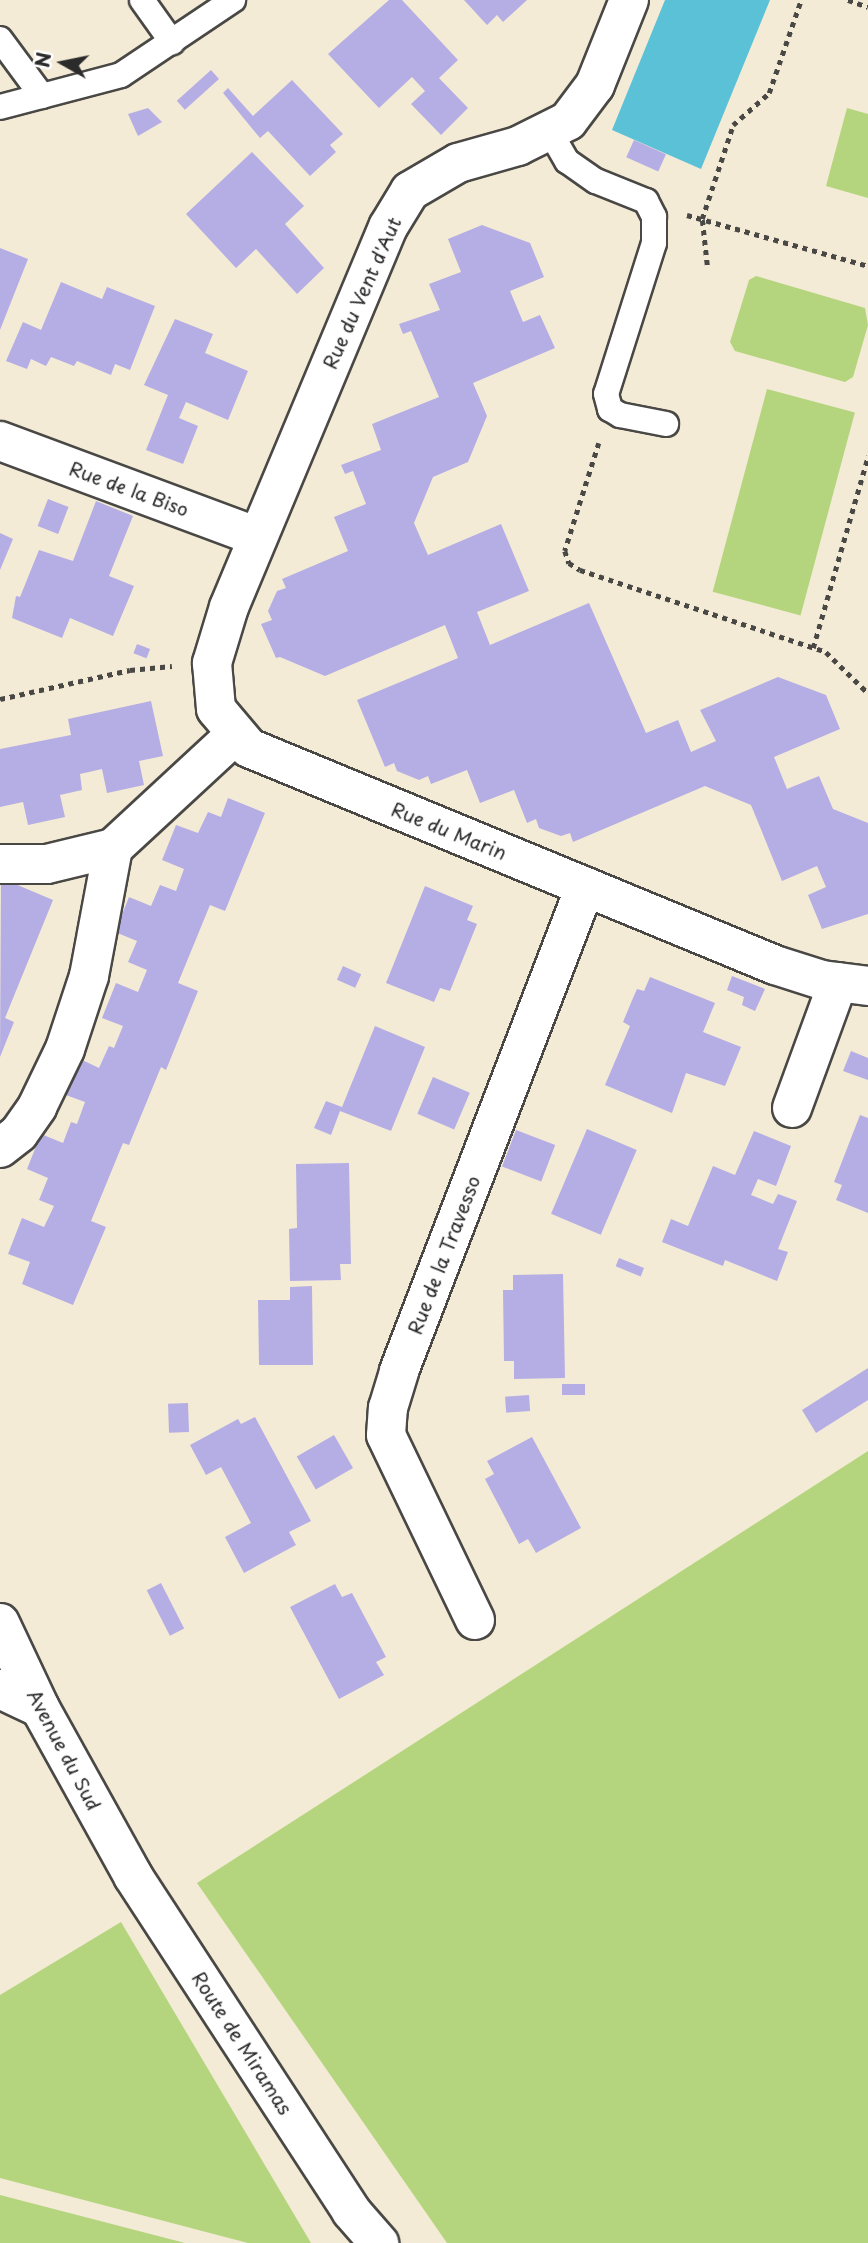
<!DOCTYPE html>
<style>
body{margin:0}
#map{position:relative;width:868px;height:2243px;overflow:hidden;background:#f3ebd6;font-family:"Playpen Sans",sans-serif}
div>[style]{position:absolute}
.green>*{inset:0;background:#b4d57d;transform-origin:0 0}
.water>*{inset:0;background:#5ac1d7}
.building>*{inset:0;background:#b5aee4;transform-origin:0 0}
.path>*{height:4.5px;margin-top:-2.25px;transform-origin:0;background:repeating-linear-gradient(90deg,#494845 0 5px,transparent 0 10px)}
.roads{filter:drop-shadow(2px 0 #494845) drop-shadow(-2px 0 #494845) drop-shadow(0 2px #494845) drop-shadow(0 -2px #494845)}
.service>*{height:24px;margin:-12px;padding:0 12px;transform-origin:12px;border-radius:12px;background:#fff}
.minor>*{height:38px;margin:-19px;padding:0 19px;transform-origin:19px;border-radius:19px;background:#fff}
.secondary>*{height:38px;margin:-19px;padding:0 19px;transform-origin:19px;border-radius:19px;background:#fff}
span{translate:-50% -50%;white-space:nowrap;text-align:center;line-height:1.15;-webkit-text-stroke:7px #fff;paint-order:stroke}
.street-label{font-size:19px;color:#2b2b2b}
.north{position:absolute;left:28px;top:28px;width:70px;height:70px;-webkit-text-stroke:5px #fff;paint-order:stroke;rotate:279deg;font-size:19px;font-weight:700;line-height:28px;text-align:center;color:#2b2b2b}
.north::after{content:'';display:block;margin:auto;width:24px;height:32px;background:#2b2b2b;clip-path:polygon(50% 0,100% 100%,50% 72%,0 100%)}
</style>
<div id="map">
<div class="green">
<i style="clip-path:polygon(847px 108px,868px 114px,868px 198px,826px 186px)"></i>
<i style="clip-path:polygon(756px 276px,865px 308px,868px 325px,853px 377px,845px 382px,735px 351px,730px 342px,749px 280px)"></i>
<i style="left:767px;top:389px;width:91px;height:210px;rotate:15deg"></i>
<i style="clip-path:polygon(868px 1451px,868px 2243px,447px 2243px,197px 1883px)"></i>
<i style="clip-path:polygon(121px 1922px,311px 2243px,248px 2243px,0 2178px,0 1995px)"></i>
<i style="clip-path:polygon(0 2195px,185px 2243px,0 2243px)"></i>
</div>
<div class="water">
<i style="clip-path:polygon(665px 0,770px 0,701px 169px,612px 130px)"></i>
</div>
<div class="building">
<i style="clip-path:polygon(389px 0,402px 0,458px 60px,439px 78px,468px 108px,441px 135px,411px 104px,425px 91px,412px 77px,379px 108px,328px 54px)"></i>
<i style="clip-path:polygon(464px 0,527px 0,503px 22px,497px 15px,487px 25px)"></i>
<i style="left:211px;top:70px;width:12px;height:46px;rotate:48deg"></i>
<i style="clip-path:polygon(292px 80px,343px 134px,330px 145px,336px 152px,310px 176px,268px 131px,260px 138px,223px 93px,228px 88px,253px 116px)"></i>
<i style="clip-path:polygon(148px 108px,162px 122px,138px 136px,128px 114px)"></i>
<i style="left:634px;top:140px;width:35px;height:19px;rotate:24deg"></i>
<i style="clip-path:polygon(252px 152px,304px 206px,285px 224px,324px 268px,297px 294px,256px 249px,236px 268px,186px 214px)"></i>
<i style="clip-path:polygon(482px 225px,530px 243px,544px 277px,510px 291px,523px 322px,540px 315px,555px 348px,473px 383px,487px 416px,468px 462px,433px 477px,414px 523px,428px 555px,501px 524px,529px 591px,477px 612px,490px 645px,589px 603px,646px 733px,678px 720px,691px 752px,716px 741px,700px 710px,710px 706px,778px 677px,826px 695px,840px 729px,774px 757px,787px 789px,819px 776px,833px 809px,868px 823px,868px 914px,822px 929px,808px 895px,826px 887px,817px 866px,782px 881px,751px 805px,705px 786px,573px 842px,570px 833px,561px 836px,539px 828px,536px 819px,527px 823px,514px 790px,480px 803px,467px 770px,431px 784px,428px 776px,419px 780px,397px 771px,394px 763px,385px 767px,357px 700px,458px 658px,445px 625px,325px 676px,280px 657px,276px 658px,261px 624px,272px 620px,268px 611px,277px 591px,286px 588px,282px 579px,348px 551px,334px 517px,366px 504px,353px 471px,345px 474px,341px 465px,381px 450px,372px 424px,439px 397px,411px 331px,403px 334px,399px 324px,440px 310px,429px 284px,461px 272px,448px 239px)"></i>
<i style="clip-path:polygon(0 248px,28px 259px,0 330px)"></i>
<i style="clip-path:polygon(61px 282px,102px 299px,107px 287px,155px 306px,130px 370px,115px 364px,111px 375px,77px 361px,74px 366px,51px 357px,46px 366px,31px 359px,27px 369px,6px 361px,23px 322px,41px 330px)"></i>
<i style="clip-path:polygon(175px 319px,213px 334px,205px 353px,248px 371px,228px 420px,186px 402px,179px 418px,198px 426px,183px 464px,146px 450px,168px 395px,144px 385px)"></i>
<i style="left:48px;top:499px;width:22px;height:29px;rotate:21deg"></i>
<i style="clip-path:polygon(96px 501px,133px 516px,109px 576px,134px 586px,113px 636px,70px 618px,62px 638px,12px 618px,16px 596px,20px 597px,39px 550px,73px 561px)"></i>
<i style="clip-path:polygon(0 533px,13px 539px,0 570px)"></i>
<i style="left:137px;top:644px;width:14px;height:10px;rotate:21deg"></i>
<i style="clip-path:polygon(151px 701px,163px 756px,139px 761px,144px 785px,107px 793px,102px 769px,80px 774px,82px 790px,60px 795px,65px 817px,28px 825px,23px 802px,0 807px,0 749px,71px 735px,68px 719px)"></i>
<i style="clip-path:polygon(228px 798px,265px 813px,225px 911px,210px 905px,178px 983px,198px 991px,166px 1070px,161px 1067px,129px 1145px,123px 1143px,91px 1221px,106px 1227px,73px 1305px,22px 1284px,30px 1262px,8px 1254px,22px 1218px,44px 1227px,54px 1206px,39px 1200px,48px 1178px,27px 1169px,41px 1134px,63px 1143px,71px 1122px,77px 1124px,85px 1102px,63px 1094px,78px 1058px,99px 1068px,109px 1046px,114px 1048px,123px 1026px,102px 1018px,116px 983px,138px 992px,147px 970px,128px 962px,137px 941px,115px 932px,129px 897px,151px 906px,160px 885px,176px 891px,184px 869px,162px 860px,176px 825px,198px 833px,208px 812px,221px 817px)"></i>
<i style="clip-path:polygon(1px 878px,53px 900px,5px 1018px,14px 1022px,0 1057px)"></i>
<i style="clip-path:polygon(425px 886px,473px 906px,467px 920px,477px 924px,450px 991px,440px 988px,434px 1002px,386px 983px)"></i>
<i style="left:343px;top:966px;width:20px;height:15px;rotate:24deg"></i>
<i style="clip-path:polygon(732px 976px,765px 989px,755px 1011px,742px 1005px,744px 997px,727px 990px)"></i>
<i style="clip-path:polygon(650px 977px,715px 1003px,703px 1032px,741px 1047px,725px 1086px,686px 1073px,672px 1113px,605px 1085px,630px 1026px,623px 1022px,633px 998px,637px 989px,644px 991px)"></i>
<i style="clip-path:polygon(375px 1026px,425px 1047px,391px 1131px,340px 1111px,331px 1135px,314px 1128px,326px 1101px,342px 1107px)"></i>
<i style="clip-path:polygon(851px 1051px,868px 1058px,868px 1080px,843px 1071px)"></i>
<i style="left:433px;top:1077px;width:40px;height:40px;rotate:23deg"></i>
<i style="clip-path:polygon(860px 1115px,868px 1118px,868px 1213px,836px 1200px,842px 1185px,834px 1182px)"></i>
<i style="left:587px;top:1129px;width:54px;height:92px;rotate:23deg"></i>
<i style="left:516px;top:1130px;width:42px;height:39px;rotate:21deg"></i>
<i style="clip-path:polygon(754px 1131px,791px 1146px,776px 1186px,758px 1179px,751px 1195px,773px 1204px,778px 1194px,797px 1201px,778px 1249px,788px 1252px,777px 1281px,725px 1260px,723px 1266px,662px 1242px,671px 1219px,688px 1226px,713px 1166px,735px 1175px)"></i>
<i style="clip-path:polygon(349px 1163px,351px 1264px,340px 1264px,341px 1280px,290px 1281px,289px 1229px,297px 1228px,296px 1164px)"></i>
<i style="left:619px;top:1258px;width:27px;height:9px;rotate:22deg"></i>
<i style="clip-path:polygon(563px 1274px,565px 1378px,514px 1379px,514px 1361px,504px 1361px,503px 1290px,513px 1290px,513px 1275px)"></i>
<i style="clip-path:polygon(312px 1286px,313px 1365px,259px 1365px,258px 1300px,290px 1300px,290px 1287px)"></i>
<i style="clip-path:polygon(868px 1368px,868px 1400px,816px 1433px,802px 1410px)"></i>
<i style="left:562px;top:1384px;width:23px;height:11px"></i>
<i style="left:529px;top:1395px;width:16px;height:24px;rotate:86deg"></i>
<i style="left:188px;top:1403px;width:29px;height:20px;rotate:88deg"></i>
<i style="clip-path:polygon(255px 1417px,311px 1521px,289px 1532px,296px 1545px,244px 1573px,225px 1537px,251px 1523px,221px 1467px,206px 1475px,190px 1445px,238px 1419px,241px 1424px)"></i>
<i style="left:334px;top:1435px;width:38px;height:43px;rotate:60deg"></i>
<i style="clip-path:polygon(532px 1437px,581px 1528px,536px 1553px,528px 1539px,519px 1544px,485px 1479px,494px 1474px,487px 1461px)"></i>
<i style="left:161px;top:1583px;width:51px;height:16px;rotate:63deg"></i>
<i style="clip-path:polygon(335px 1584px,342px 1597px,352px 1593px,386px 1657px,376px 1662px,384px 1675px,339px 1699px,290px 1607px)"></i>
</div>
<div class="path">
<i style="left:848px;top:0;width:21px;rotate:19deg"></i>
<i style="left:687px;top:215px;width:188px;rotate:15.7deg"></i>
<i style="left:707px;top:265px;width:46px;rotate:-96.2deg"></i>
<i style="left:702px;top:219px;width:99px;rotate:-71.7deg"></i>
<i style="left:733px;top:125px;width:48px;rotate:-41.6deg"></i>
<i style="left:769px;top:93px;width:98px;rotate:-71deg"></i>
<i style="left:599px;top:443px;width:113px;rotate:107.5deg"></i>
<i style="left:565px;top:551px;width:13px;rotate:72deg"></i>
<i style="left:569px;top:563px;width:13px;rotate:32deg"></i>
<i style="left:580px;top:570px;width:259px;rotate:18.4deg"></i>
<i style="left:826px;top:652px;width:59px;rotate:44.3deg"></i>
<i style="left:813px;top:648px;width:200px;rotate:-74deg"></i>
<i style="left:0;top:699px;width:133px;rotate:-12.6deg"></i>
<i style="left:130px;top:670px;width:42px;rotate:-5.4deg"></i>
</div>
<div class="roads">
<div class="service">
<i style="left:142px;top:0;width:52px;rotate:54.5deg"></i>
<i style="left:0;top:39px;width:71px;rotate:53.6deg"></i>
<i style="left:0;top:107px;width:125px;rotate:-14.8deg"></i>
<i style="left:121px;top:75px;width:135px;rotate:-33.8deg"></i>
<i style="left:549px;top:130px;width:36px;rotate:60deg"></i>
<i style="left:567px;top:161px;width:35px;rotate:35deg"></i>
<i style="left:596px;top:181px;width:54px;rotate:21.8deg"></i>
<i style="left:646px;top:201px;width:18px;rotate:63deg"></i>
<i style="left:654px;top:217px;width:26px;rotate:90deg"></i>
<i style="left:654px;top:243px;width:158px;rotate:107.6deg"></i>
<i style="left:606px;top:394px;width:16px;rotate:75deg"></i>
<i style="left:610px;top:409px;width:12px;rotate:31deg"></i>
<i style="left:620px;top:415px;width:47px;rotate:11.1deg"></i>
</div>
<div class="minor">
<i style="left:629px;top:0;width:92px;rotate:111.8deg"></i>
<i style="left:595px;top:85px;width:45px;rotate:126.9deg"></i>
<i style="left:568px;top:121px;width:56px;rotate:153.4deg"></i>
<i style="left:518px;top:146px;width:62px;rotate:164.2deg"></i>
<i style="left:458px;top:163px;width:56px;rotate:149.7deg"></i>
<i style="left:410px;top:191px;width:42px;rotate:121.4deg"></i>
<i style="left:388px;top:227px;width:412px;rotate:112.7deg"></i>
<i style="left:229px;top:607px;width:59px;rotate:106.9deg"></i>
<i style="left:212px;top:663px;width:46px;rotate:85deg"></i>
<i style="left:216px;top:709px;width:51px;rotate:49.8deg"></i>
<i style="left:249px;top:748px;width:569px;rotate:22.42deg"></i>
<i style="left:775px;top:965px;width:49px;rotate:17.7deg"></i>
<i style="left:822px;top:980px;width:46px;rotate:7.4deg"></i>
<i style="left:0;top:441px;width:275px;rotate:20.4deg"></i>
<i style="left:0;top:864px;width:47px"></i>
<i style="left:47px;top:864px;width:68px;rotate:-13.6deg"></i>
<i style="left:113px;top:848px;width:168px;rotate:-42.8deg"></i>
<i style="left:792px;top:1108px;width:134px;rotate:-69.9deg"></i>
<i style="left:0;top:1148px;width:24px;rotate:-38deg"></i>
<i style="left:19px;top:1133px;width:32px;rotate:-55deg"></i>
<i style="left:37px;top:1107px;width:64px;rotate:-64.2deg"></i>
<i style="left:65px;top:1049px;width:77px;rotate:-71.8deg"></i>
<i style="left:89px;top:976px;width:130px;rotate:-79.4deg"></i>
<i style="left:475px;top:1620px;width:205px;rotate:-115.7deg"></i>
<i style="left:386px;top:1435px;width:27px;rotate:-86deg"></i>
<i style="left:388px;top:1408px;width:39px;rotate:-73deg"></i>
<i style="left:399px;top:1371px;width:519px;rotate:-68.98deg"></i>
<i style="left:0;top:1689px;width:44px;rotate:25.4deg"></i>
</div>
<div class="secondary">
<i style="left:0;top:1623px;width:94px;rotate:64.8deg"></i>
<i style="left:40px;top:1708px;width:192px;rotate:61deg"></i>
<i style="left:133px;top:1876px;width:400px;rotate:56.9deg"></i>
<i style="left:351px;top:2211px;width:43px;rotate:48.8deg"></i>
</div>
</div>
<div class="street-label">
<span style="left:362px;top:293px;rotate:-66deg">Rue du Vent d'Aut</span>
<span style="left:129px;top:489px;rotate:20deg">Rue de la Biso</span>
<span style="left:449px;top:831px;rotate:22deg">Rue du Marin</span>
<span style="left:444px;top:1255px;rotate:-69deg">Rue de la Travesso</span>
<span style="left:64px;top:1750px;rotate:62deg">Avenue du Sud</span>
<span style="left:242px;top:2043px;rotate:57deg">Route de Miramas</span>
</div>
<div class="north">N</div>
</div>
